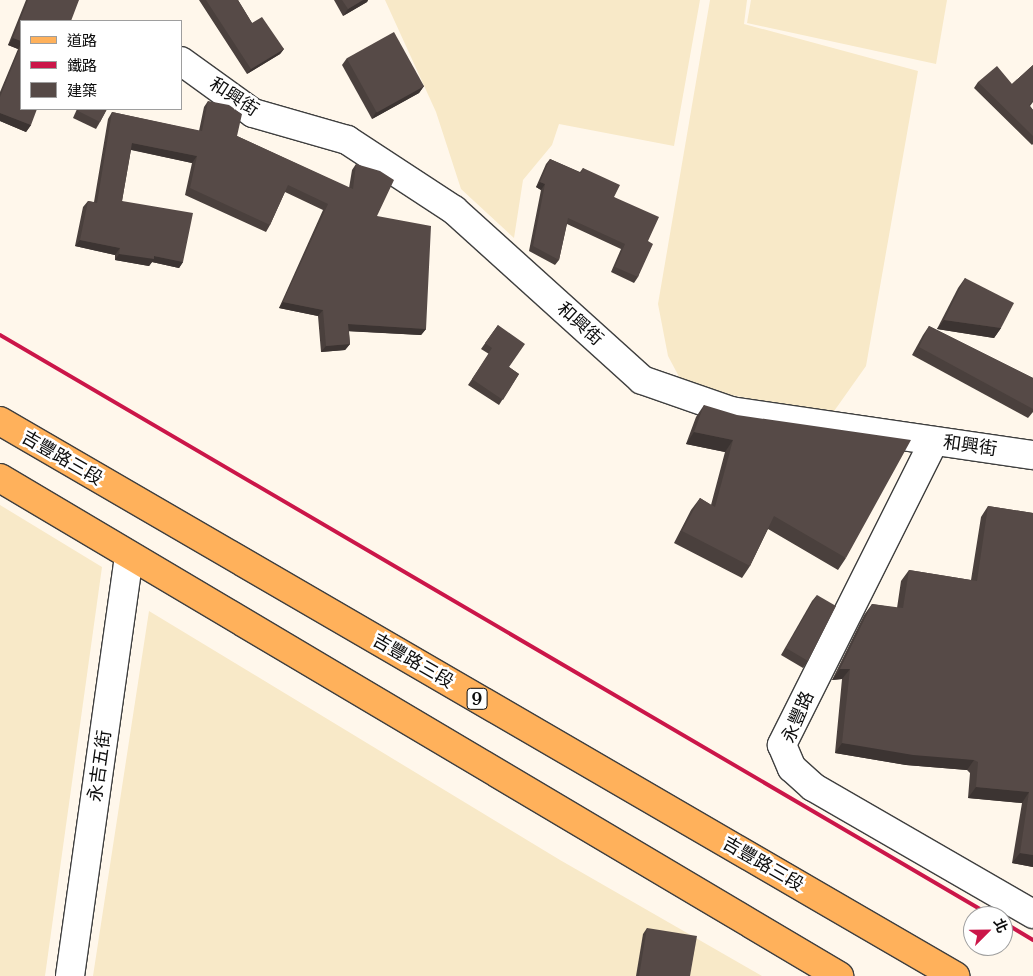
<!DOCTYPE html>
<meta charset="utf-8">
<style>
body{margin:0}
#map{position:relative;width:1033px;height:976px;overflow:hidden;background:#fff7eb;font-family:"Libre Baskerville","Noto Sans TC",serif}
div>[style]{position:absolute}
.farmland>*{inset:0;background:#f8e9c8}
.roads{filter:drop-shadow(1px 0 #3f3f3f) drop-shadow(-1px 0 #3f3f3f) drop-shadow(0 1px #3f3f3f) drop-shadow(0 -1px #3f3f3f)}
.minor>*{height:28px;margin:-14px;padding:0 14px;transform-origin:14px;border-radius:14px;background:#fff}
.major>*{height:28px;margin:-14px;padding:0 14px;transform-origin:14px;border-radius:14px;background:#ffb15b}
.rail>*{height:4px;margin:-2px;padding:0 2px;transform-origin:2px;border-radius:2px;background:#cb1649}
.wall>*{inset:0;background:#4a403d}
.shaded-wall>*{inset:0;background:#3c3432}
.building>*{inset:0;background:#564a47;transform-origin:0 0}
span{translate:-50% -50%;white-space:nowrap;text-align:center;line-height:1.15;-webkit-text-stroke:5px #fff;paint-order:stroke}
.shield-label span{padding:1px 4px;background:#fff;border:1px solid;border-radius:4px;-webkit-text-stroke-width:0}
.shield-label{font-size:16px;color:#0c0c0c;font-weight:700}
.street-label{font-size:18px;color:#0c0c0c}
.legend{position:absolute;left:20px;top:20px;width:162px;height:90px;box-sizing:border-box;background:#fff;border:1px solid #9e9e9e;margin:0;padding:6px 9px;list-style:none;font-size:15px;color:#0c0c0c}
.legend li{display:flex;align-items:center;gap:10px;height:25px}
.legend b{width:25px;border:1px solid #9e9e9e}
.north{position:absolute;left:963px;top:906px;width:50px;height:50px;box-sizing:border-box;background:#fff;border:1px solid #9e9e9e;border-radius:50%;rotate:67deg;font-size:14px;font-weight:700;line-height:20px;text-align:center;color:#0c0c0c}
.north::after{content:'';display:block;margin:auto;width:18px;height:22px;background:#cb1649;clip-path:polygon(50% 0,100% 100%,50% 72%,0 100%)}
</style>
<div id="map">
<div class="farmland">
<i style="clip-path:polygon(385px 0,700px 0,674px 146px,559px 124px,552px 145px,523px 180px,514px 238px,461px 189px,436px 112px)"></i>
<i style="clip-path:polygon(710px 0,747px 0,744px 24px,918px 71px,866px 366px,832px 414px,684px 386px,668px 356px,658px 304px)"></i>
<i style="clip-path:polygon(751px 0,947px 0,936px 64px,747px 23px)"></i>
<i style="clip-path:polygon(0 505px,102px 567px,45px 976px,0 976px)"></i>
<i style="clip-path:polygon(149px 611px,560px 860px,762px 976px,93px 976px)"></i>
</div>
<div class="roads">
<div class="minor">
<i style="left:181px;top:61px;width:89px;rotate:35.8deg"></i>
<i style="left:253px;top:113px;width:98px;rotate:16deg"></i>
<i style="left:347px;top:140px;width:128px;rotate:33.2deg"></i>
<i style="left:454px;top:210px;width:253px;rotate:42.1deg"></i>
<i style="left:642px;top:380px;width:94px;rotate:19.2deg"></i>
<i style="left:731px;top:411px;width:305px;rotate:8.3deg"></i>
<i style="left:934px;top:441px;width:340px;rotate:116.6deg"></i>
<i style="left:782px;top:745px;width:25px;rotate:67deg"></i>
<i style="left:792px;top:768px;width:28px;rotate:42deg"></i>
<i style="left:813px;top:787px;width:254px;rotate:30deg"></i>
<i style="left:70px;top:976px;width:423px;rotate:-82deg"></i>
</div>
<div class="major">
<i style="left:0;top:421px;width:1105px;rotate:30.16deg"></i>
<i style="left:0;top:478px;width:976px;rotate:30.69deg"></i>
</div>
</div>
<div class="rail">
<i style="left:0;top:335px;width:1150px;rotate:30.36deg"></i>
<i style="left:1003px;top:922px;width:35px;rotate:31deg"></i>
</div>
<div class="wall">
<i style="clip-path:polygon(26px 0,79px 0,21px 21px,21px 109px,31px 125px,26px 132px,0 121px,0 92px,18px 49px,8px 45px)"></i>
<i style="clip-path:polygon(199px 0,238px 0,252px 23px,284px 49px,280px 54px,247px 74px)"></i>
<i style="clip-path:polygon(334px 0,368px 0,367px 2px,343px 16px)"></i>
<i style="clip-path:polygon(347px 58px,424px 86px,419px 93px,372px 119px,342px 65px)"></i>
<i style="clip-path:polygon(1033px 65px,1033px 102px,1030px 106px,1033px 110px,1033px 144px,1032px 145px,974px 88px,978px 82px,1012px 84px)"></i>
<i style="clip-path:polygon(208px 101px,237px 136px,349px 188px,352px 170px,356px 164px,377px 216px,426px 329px,421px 335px,349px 331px,350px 344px,345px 350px,321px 352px,318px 316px,279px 308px,323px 210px,285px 192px,270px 225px,266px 232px,185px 195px,192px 163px,131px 150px,122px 201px,183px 262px,179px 268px,152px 262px,149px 266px,115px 260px,115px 255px,75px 246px,83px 207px,88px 201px,94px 202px,108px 119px,112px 112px,199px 131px,204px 107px)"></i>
<i style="clip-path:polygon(77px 109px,107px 109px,100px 122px,96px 129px,73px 118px)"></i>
<i style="clip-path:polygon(550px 159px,580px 172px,583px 168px,614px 197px,648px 241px,638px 277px,634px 283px,611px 272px,621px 249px,567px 224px,559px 260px,555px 265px,529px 251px,541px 190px,536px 187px,546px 164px)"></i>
<i style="clip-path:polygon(965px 278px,1001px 328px,994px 338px,937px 329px,958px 288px)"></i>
<i style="clip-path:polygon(498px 325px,509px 367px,519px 374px,499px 405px,468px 385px,489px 354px,481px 349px)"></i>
<i style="clip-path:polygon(929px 326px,1033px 378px,1033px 412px,1028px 418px,912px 355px,923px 335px)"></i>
<i style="clip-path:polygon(704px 405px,846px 558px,838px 570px,768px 529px,750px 566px,742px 578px,674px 543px,691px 510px,700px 498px,711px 505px,725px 452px,686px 444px,696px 417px)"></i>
<i style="clip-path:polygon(988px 506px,1033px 513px,1033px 867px,1012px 863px,1022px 803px,968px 798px,970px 773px,967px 770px,906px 765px,835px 753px,842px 679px,832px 680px,864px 615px,872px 604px,897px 608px,901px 581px,909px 570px,971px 580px,981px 517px)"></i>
<i style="clip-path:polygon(817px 595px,808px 661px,803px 668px,781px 655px,812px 601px)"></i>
<i style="clip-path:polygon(647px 928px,690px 976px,636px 976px,643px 934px)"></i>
</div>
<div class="shaded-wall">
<i style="clip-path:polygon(363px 0,368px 0,367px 2px,343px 16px,348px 9px)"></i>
<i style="clip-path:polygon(13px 38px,21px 41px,21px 44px,18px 49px,8px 45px)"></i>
<i style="clip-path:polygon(284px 49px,280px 54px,247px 74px,251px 69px)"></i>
<i style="clip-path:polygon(424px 86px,419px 93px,372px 119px,376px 112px)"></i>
<i style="clip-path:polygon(0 113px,31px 125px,26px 132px,0 121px)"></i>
<i style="clip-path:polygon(132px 143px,197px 156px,192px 163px,128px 149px)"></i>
<i style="clip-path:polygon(540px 182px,545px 184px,541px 190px,536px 187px)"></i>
<i style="clip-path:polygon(80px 240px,120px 248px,115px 255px,75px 246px)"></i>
<i style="clip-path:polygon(119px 254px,154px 256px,183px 262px,179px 268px,152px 262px,149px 266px,115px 260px)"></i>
<i style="clip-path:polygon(283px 302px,323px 310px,318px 316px,279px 308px)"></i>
<i style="clip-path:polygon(944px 320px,1001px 328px,994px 338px,937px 329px)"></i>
<i style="clip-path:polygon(348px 324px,426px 329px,421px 335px,344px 331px)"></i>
<i style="clip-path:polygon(350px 344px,345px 350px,321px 352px,326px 346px)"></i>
<i style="clip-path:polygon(694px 432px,733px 440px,725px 452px,686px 444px)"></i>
<i style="clip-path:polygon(840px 669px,850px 669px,842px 679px,832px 680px)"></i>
<i style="clip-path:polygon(842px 743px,974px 760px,967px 770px,906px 765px,835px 753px)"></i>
<i style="clip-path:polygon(976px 787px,1029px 792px,1022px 803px,968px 798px)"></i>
<i style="clip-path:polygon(1020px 853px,1033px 855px,1033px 867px,1012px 863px)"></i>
</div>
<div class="building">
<i style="clip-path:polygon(28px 0,79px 0,71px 21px,21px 21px,21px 41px,13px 38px)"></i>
<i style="clip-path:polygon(206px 0,238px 0,252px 23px,262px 17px,284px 49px,251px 69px)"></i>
<i style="clip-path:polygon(342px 0,363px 0,348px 9px)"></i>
<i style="left:394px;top:32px;width:62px;height:54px;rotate:61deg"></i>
<i style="clip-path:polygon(21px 45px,21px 109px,37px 109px,31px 125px,0 113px,0 97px)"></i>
<i style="clip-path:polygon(1033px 65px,1033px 101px,1029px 105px,1033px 110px,1033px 136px,978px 82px,997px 66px,1012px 84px)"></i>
<i style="clip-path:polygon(208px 101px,229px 105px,242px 114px,237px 136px,353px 189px,356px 164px,380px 171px,394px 180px,377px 216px,431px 226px,426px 329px,348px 324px,350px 344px,326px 346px,323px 310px,283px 302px,328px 204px,288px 185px,270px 225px,190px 188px,197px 156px,132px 143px,122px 201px,193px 213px,183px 262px,154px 256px,154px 259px,119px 254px,120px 248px,80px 240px,88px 201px,97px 203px,112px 112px,202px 131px)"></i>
<i style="clip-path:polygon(79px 109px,107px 109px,100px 122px,78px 111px)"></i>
<i style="clip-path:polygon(550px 159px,581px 173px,583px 168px,620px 185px,614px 197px,659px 217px,648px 241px,653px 244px,638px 277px,615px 267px,625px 244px,568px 218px,559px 260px,533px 246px,545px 184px,540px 182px)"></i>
<i style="clip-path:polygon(965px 278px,1014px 303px,1001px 328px,944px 320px)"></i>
<i style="clip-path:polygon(498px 325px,525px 344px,509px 367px,519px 374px,503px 400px,472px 379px,492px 348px,485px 343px)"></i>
<i style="clip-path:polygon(929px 326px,1033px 378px,1033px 409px,919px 347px)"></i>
<i style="clip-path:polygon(704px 405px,737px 415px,911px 440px,846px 558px,774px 516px,750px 566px,682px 531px,700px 498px,715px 507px,733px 440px,694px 432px)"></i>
<i style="clip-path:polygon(988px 506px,1033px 513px,1033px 855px,1020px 853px,1029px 792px,976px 787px,978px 762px,974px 760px,913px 755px,842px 743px,850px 669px,840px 669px,872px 604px,903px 608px,909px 570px,977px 581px)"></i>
<i style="clip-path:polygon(817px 595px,836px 606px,808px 661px,786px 648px)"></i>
<i style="clip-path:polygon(647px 928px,697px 936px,690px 976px,639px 976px)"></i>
</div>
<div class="shield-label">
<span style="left:477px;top:699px">9</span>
</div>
<div class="street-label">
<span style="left:234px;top:97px;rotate:33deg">和興街</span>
<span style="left:580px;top:324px;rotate:42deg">和興街</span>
<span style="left:970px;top:446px;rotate:8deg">和興街</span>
<span style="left:62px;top:458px;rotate:30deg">吉豐路三段</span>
<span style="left:413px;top:661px;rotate:30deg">吉豐路三段</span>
<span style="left:798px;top:717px;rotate:-67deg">永豐路</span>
<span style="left:100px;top:766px;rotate:-82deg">永吉五街</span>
<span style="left:763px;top:864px;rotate:30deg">吉豐路三段</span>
</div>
<ul class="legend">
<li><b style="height:6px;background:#ffb15b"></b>道路</li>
<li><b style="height:6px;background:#cb1649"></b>鐵路</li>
<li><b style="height:14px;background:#564a47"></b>建築</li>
</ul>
<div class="north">北</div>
</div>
